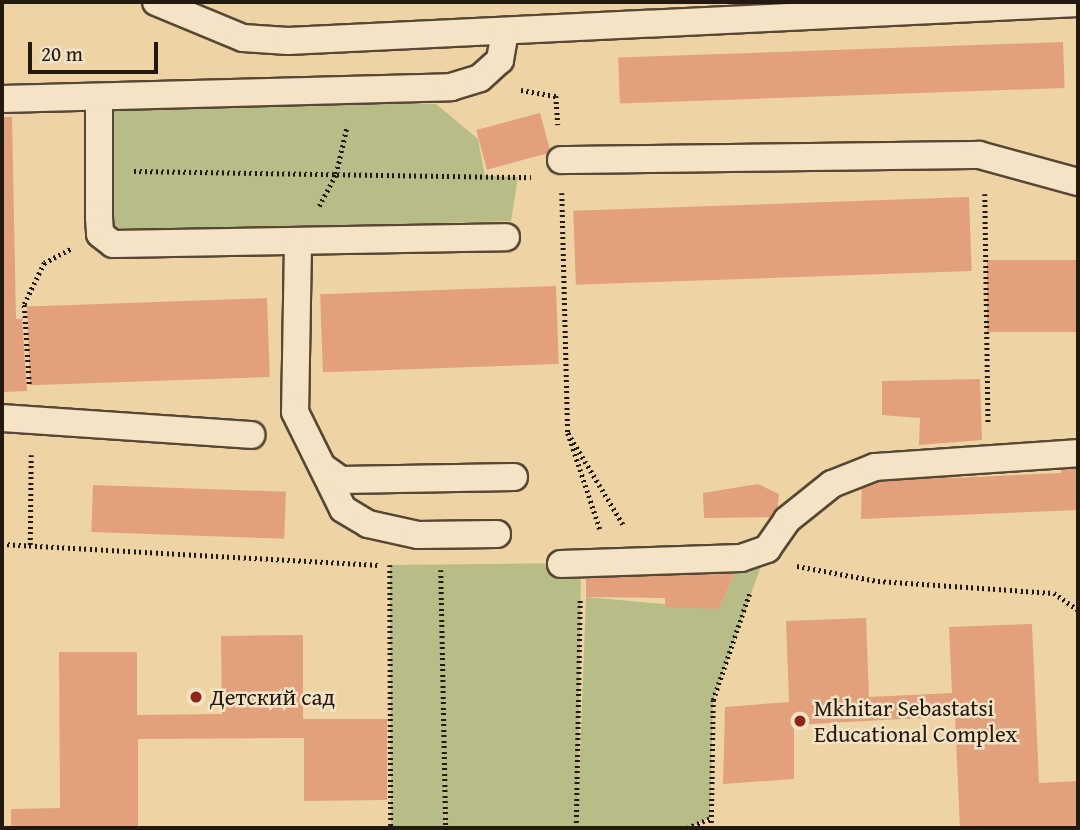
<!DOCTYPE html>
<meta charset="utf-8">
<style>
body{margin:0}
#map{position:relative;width:1080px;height:830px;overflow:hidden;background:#eed4a5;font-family:"Gentium Book Plus",serif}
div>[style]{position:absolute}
.green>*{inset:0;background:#b8bd87}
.building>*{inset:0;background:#e2a07c;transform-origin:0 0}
.path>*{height:4.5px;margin-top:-2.25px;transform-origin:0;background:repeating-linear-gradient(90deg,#24190f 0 2px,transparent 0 5.5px)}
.roads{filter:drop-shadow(2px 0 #564834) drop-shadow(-2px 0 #564834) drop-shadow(0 2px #564834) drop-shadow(0 -2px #564834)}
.lane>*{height:26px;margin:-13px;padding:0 13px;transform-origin:13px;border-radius:13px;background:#f4e3c4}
.dots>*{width:19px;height:19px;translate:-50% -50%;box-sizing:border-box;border:4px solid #f4e3c4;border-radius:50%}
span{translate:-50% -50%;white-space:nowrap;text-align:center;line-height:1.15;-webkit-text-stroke:5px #f4e3c4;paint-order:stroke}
.poi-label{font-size:23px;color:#24190f}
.left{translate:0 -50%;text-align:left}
.frame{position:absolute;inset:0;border:4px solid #24190f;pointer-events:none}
.scale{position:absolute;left:28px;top:42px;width:130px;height:32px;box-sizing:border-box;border:4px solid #24190f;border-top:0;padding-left:9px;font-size:21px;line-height:24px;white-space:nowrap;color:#24190f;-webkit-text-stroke:5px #f4e3c4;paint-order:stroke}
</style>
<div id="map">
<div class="green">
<i style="clip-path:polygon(99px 98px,436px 104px,478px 139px,485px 176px,518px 177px,511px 221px,100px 233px)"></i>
<i style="clip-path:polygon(767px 549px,713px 700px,710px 818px,687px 828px,446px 828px,443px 713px,445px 828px,391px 828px,390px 565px,581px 563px,578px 809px,586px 597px,719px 609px,741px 558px)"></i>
</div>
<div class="building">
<i style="left:1063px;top:42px;width:46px;height:445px;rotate:88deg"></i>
<i style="left:540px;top:113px;width:41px;height:66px;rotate:75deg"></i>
<i style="clip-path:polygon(2px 117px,12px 117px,16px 319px,22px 319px,27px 391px,2px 392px)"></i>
<i style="left:969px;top:197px;width:74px;height:396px;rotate:88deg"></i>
<i style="left:1078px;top:260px;width:72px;height:91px;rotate:90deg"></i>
<i style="left:556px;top:286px;width:78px;height:236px;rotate:88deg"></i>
<i style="left:267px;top:298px;width:79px;height:240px;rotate:88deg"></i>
<i style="clip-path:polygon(980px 379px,982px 440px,919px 445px,920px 418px,882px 415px,882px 381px)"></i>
<i style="clip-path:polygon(1078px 464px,1078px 510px,861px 519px,862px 478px,953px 471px,953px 478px,1061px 473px,1061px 465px)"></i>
<i style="clip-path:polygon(758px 484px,779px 494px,777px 517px,704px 518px,703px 493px)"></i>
<i style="left:93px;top:485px;width:193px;height:47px;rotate:2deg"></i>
<i style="clip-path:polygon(741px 558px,719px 609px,665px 607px,665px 598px,586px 597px,586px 571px)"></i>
<i style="clip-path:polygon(866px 618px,869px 697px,952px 693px,949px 627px,1032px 624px,1039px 783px,1078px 781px,1078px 828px,960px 828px,955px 716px,794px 725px,794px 779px,723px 784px,725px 707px,789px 702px,786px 621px)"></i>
<i style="clip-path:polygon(303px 635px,303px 719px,387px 719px,387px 800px,304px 801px,304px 738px,138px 739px,138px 828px,11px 828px,11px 809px,60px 808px,59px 652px,137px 652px,137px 715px,222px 714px,221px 636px)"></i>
</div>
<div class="path">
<i style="left:521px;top:90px;width:36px;rotate:10deg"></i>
<i style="left:556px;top:96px;width:29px;rotate:86deg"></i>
<i style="left:134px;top:171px;width:397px;rotate:0.9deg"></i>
<i style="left:562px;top:193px;width:240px;rotate:88.6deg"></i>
<i style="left:568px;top:433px;width:101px;rotate:71.6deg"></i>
<i style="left:985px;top:194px;width:229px;rotate:89.2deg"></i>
<i style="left:319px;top:206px;width:36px;rotate:-62deg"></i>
<i style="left:336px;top:174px;width:49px;rotate:-77.1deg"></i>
<i style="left:29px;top:384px;width:80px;rotate:-93.6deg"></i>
<i style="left:24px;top:304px;width:46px;rotate:-64deg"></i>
<i style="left:44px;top:263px;width:30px;rotate:-28deg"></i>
<i style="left:568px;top:433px;width:109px;rotate:58.9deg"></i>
<i style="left:2px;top:544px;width:377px;rotate:3.2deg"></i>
<i style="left:30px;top:545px;width:90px;rotate:-89.4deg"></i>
<i style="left:390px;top:565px;width:263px;rotate:89.8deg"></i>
<i style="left:797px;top:566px;width:82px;rotate:10.5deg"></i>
<i style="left:878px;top:581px;width:176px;rotate:3.9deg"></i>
<i style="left:1054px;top:593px;width:29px;rotate:35deg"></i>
<i style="left:441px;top:570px;width:258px;rotate:88.9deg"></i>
<i style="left:576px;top:828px;width:229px;rotate:-89deg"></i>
<i style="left:687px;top:828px;width:25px;rotate:-23deg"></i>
<i style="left:711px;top:828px;width:128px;rotate:-89.1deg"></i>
<i style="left:713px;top:700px;width:114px;rotate:-71.1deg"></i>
</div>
<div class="roads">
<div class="lane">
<i style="left:156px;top:2px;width:94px;rotate:22.5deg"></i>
<i style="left:243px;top:38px;width:45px;rotate:3.8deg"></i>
<i style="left:288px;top:41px;width:791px;rotate:-2.75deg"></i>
<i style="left:99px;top:98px;width:120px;rotate:90deg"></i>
<i style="left:99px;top:218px;width:16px;rotate:86deg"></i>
<i style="left:100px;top:234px;width:16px;rotate:38deg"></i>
<i style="left:113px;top:244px;width:393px;rotate:-1deg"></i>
<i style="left:2px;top:99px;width:449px;rotate:-1.5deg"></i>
<i style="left:451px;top:87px;width:30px;rotate:-17deg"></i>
<i style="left:480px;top:78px;width:27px;rotate:-42deg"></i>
<i style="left:500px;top:60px;width:27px;rotate:-80deg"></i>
<i style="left:561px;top:160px;width:418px;rotate:-0.7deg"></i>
<i style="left:979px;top:155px;width:103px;rotate:15.3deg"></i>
<i style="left:298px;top:244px;width:168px;rotate:91deg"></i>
<i style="left:295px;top:412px;width:108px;rotate:63.7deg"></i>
<i style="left:343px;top:509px;width:29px;rotate:31deg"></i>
<i style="left:368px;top:524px;width:51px;rotate:12.4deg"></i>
<i style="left:418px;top:535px;width:79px;rotate:-0.7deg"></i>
<i style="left:2px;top:418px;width:250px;rotate:3.9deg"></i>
<i style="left:324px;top:468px;width:21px;rotate:35deg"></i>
<i style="left:341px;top:480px;width:173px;rotate:-1deg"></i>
<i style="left:561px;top:564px;width:180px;rotate:-1.9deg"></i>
<i style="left:741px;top:558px;width:28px;rotate:-19deg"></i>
<i style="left:767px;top:549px;width:35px;rotate:-55deg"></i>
<i style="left:787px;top:520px;width:58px;rotate:-38.7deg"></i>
<i style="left:832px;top:484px;width:46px;rotate:-21.6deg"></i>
<i style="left:875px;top:467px;width:203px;rotate:-3.9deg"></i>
</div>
</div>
<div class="dots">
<i style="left:196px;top:697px;background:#8f2418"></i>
<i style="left:800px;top:721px;background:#8f2418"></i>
</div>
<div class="poi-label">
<span class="left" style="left:210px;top:697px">Детский сад</span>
<span class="left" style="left:814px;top:721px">Mkhitar Sebastatsi<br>Educational Complex</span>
</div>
<div class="frame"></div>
<div class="scale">20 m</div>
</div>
